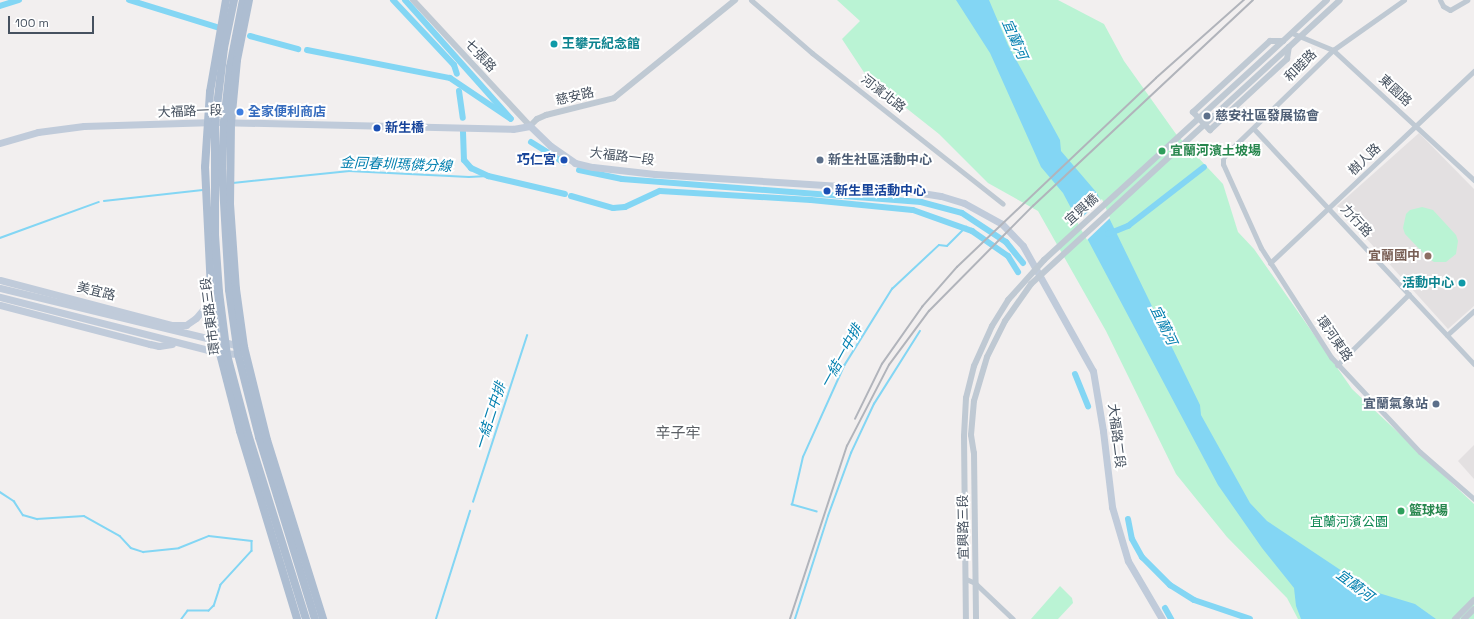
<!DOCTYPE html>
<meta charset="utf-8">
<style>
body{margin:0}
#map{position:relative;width:1474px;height:619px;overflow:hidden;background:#f2efef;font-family:"Space Grotesk","Noto Sans TC",sans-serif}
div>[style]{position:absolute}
.education>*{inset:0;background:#e3e0e1}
.green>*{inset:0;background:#baf3d4}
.water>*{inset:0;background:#83d6f4}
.pier>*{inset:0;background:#f2efef}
.stream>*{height:1.5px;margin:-0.75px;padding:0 0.75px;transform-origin:0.75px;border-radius:0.75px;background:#83d6f4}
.canal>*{height:6px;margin:-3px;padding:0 3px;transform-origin:3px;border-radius:3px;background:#83d6f4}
.minor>*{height:5px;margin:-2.5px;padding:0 2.5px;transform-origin:2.5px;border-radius:2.5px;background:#bfc9d3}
.tertiary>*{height:6px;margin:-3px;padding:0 3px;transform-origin:3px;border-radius:3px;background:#bfc9d3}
.secondary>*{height:7px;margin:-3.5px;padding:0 3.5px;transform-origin:3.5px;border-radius:3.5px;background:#c0cbda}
.primary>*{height:8px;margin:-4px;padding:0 4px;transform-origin:4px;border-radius:4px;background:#adbdd1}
.rail>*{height:1.5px;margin:-0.75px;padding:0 0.75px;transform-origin:0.75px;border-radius:0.75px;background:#b1b4bb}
.tertiary-bridge>*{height:6px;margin:-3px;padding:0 3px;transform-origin:3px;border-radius:3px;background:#bfc9d3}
.dots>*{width:11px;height:11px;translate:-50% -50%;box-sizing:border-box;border:2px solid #fff;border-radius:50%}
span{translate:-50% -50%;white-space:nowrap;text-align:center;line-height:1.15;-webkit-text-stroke:4px #fff;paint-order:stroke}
.culture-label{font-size:13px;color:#0d838f;font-weight:700}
.left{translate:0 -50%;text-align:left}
.right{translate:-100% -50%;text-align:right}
.street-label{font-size:13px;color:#46515f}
.shop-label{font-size:13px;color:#366cbe;font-weight:700}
.service-label{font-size:13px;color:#4e5e75;font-weight:700}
.transit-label{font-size:13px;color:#164399;font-weight:700}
.leisure-label{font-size:13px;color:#27864d;font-weight:700}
.education-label{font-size:13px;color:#785e54;font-weight:700}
.park-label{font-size:13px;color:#0e8853}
.water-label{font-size:14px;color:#017faf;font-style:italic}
.quarter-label{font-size:15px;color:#5b5f65}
.scale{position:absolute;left:8px;top:16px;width:86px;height:18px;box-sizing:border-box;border:2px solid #46515f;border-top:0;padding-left:5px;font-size:12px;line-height:14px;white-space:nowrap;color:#46515f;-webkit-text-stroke:3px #fff;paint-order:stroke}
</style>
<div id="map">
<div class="education">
<i style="clip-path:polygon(1419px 133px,1474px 189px,1474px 306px,1448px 329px,1337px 206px)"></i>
<i style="clip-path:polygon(1474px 445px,1474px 479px,1458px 461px)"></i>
</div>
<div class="green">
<i style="clip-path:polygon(837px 0,1058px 0,1104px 24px,1124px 61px,1176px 134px,1223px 184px,1238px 232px,1254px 249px,1352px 389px,1474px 504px,1474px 619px,1298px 619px,1287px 598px,1227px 537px,1176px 474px,1106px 331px,1038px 211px,988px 183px,939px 134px,867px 77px,842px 39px,860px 21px)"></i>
<i style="clip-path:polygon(1422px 207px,1433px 210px,1456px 235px,1458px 241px,1456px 254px,1446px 262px,1434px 262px,1428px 258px,1405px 234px,1403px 228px,1406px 214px,1410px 210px)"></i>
<i style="clip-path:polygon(1060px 586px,1072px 598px,1073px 603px,1058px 619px,1031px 619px)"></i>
</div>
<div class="water">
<i style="clip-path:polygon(956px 0,989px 0,1008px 45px,1060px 140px,1061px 151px,1097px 193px,1200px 405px,1201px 415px,1250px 503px,1267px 521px,1372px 591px,1415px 604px,1436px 619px,1301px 619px,1296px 606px,1294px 588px,1262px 548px,1218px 485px,1063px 193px,1041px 167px,990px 53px)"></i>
</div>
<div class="pier">
<i style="clip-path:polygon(1102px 199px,1110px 218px,1087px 240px,1077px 222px)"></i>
</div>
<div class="stream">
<i style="left:233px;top:183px;width:117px;rotate:-5.9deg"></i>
<i style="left:349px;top:171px;width:120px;rotate:2.9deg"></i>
<i style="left:469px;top:177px;width:19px;rotate:-3deg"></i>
<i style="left:104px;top:201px;width:99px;rotate:-6.4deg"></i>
<i style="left:0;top:238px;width:105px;rotate:-20deg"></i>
<i style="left:0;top:492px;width:17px;rotate:33deg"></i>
<i style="left:14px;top:501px;width:17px;rotate:57deg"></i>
<i style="left:23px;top:515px;width:15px;rotate:16deg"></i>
<i style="left:37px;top:519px;width:47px;rotate:-3.7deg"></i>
<i style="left:84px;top:516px;width:41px;rotate:29.1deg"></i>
<i style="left:120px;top:536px;width:16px;rotate:47deg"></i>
<i style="left:131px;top:548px;width:13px;rotate:18deg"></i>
<i style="left:143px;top:552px;width:36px;rotate:-6deg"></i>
<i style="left:179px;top:548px;width:32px;rotate:-22deg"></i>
<i style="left:209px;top:536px;width:43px;rotate:6.6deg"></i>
<i style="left:252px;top:541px;width:10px;rotate:90deg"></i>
<i style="left:252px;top:551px;width:46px;rotate:132.4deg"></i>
<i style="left:221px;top:585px;width:22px;rotate:108deg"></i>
<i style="left:214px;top:606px;width:7px;rotate:135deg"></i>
<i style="left:209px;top:611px;width:21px;rotate:180deg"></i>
<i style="left:188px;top:611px;width:10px;rotate:127deg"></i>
<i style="left:473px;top:502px;width:175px;rotate:-72deg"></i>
<i style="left:817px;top:512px;width:26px;rotate:-164deg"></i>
<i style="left:792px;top:505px;width:49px;rotate:-77.1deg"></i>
<i style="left:803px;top:457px;width:100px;rotate:-65.7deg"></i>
<i style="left:844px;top:366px;width:91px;rotate:-58.1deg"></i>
<i style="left:892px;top:289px;width:64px;rotate:-43.1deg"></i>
<i style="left:939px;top:245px;width:8px;rotate:7deg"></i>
<i style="left:947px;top:246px;width:27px;rotate:-45deg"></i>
<i style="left:828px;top:516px;width:67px;rotate:-69.9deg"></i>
<i style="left:851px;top:453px;width:54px;rotate:-64.9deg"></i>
<i style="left:874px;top:404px;width:86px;rotate:-57.8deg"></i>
<i style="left:436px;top:619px;width:113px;rotate:-72.5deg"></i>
<i style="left:795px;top:619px;width:108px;rotate:-72.2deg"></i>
</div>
<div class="canal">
<i style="left:129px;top:0;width:92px;rotate:17.1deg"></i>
<i style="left:393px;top:0;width:89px;rotate:46.8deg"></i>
<i style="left:454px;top:65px;width:9px;rotate:72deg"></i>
<i style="left:405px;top:0;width:159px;rotate:48.3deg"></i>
<i style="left:0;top:6px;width:20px;rotate:-18deg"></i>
<i style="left:250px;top:36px;width:50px;rotate:15.2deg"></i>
<i style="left:307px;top:50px;width:146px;rotate:11.1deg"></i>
<i style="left:450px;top:78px;width:73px;rotate:33.9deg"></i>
<i style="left:459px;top:91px;width:27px;rotate:82deg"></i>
<i style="left:463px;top:132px;width:28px;rotate:88deg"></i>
<i style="left:464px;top:160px;width:11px;rotate:49deg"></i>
<i style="left:471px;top:168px;width:19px;rotate:25deg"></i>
<i style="left:488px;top:176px;width:79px;rotate:13.2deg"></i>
<i style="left:531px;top:142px;width:39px;rotate:32deg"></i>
<i style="left:579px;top:170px;width:44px;rotate:11.8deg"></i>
<i style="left:622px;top:179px;width:300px;rotate:4.4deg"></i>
<i style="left:921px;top:202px;width:42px;rotate:15deg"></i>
<i style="left:962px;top:213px;width:53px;rotate:33.4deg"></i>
<i style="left:1006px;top:242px;width:27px;rotate:51deg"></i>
<i style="left:571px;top:196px;width:44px;rotate:15.9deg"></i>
<i style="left:613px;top:208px;width:12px;rotate:-5deg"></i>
<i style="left:625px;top:207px;width:38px;rotate:-25deg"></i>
<i style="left:660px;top:191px;width:151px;rotate:3.4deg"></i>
<i style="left:811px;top:200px;width:102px;rotate:5.6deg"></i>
<i style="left:913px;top:210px;width:63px;rotate:19.6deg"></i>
<i style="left:972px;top:231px;width:44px;rotate:34.8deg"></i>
<i style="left:1008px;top:256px;width:19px;rotate:58deg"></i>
<i style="left:1108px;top:234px;width:22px;rotate:-22deg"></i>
<i style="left:1128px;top:226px;width:96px;rotate:-37.8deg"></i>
<i style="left:1075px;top:374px;width:35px;rotate:68deg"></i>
<i style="left:1128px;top:519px;width:20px;rotate:79deg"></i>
<i style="left:1132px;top:539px;width:21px;rotate:61deg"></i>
<i style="left:1142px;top:557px;width:40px;rotate:45deg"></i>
<i style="left:1170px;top:585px;width:28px;rotate:32deg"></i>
<i style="left:1194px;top:600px;width:59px;rotate:18.7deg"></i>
<i style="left:1165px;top:608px;width:13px;rotate:61deg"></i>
</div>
<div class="minor">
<i style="left:751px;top:0;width:81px;rotate:41deg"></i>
<i style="left:812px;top:53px;width:243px;rotate:38.3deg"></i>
<i style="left:1404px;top:0;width:87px;rotate:144.8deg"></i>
<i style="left:1333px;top:50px;width:144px;rotate:135.8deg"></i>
<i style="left:1230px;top:150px;width:11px;rotate:131deg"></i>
<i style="left:1223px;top:158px;width:6px;rotate:90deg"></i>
<i style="left:1223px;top:164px;width:92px;rotate:65.7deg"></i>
<i style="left:1261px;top:248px;width:130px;rotate:57.3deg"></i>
<i style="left:1331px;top:357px;width:130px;rotate:46.9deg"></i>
<i style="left:1420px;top:452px;width:72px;rotate:41deg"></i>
<i style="left:1440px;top:0;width:7px;rotate:63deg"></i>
<i style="left:1443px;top:6px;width:8px;rotate:30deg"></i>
<i style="left:1450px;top:10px;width:20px;rotate:-30deg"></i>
<i style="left:1292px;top:33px;width:44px;rotate:22.5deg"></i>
<i style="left:1333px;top:50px;width:192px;rotate:42.7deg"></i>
<i style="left:1254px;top:129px;width:322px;rotate:46.9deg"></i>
<i style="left:1270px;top:263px;width:280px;rotate:-43.3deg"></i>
<i style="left:1447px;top:335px;width:36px;rotate:-42deg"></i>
<i style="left:1337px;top:365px;width:101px;rotate:-44.6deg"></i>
<i style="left:966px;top:579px;width:10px;rotate:24deg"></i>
<i style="left:975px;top:583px;width:52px;rotate:43.5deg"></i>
</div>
<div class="tertiary">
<i style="left:413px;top:0;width:172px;rotate:47.1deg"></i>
<i style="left:530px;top:126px;width:10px;rotate:-45deg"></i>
<i style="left:537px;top:119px;width:10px;rotate:-24deg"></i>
<i style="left:546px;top:115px;width:70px;rotate:-14deg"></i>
<i style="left:614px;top:98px;width:156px;rotate:-39deg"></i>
<i style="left:1327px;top:0;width:60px;rotate:137deg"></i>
<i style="left:1283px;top:41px;width:13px;rotate:180deg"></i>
<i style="left:1270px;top:41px;width:105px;rotate:137.3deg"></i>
<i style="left:1193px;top:112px;width:25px;rotate:47deg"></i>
<i style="left:1210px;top:130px;width:105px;rotate:-42.7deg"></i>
<i style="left:1287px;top:59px;width:12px;rotate:-81deg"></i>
<i style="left:1289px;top:47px;width:69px;rotate:-42.7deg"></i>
<i style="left:971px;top:435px;width:18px;rotate:81deg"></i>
<i style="left:974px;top:453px;width:166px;rotate:89.3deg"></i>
<i style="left:964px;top:436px;width:183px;rotate:89.4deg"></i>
<i style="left:1455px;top:619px;width:27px;rotate:-45deg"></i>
<i style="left:1464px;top:619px;width:14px;rotate:-45deg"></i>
</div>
<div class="secondary">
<i style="left:0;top:143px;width:40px;rotate:-16deg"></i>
<i style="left:38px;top:132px;width:46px;rotate:-7.4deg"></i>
<i style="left:84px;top:126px;width:131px;rotate:-1.7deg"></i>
<i style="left:215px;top:122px;width:298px;rotate:1.3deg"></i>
<i style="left:513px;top:129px;width:17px;rotate:-10deg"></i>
<i style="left:530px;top:126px;width:29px;rotate:44deg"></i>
<i style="left:551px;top:146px;width:29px;rotate:35deg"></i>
<i style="left:575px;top:163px;width:18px;rotate:13deg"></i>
<i style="left:593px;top:167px;width:62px;rotate:6.4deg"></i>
<i style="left:655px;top:174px;width:249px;rotate:3.7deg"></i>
<i style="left:903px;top:190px;width:38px;rotate:9deg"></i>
<i style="left:941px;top:196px;width:24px;rotate:17deg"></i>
<i style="left:964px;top:203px;width:43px;rotate:28.9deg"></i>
<i style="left:1002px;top:224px;width:30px;rotate:46deg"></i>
<i style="left:1023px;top:246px;width:143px;rotate:60.8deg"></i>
<i style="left:1093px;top:371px;width:61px;rotate:80.5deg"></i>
<i style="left:1103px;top:431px;width:77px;rotate:83.2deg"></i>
<i style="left:1112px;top:507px;width:56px;rotate:73.5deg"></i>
<i style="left:1128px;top:561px;width:67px;rotate:59.6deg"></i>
<i style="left:0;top:280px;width:177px;rotate:14.7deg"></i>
<i style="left:171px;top:325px;width:15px"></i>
<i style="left:186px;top:325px;width:12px;rotate:-35deg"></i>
<i style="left:196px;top:318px;width:17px;rotate:-50deg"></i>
<i style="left:207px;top:305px;width:15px;rotate:-74deg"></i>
<i style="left:0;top:288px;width:251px;rotate:13.6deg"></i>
<i style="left:244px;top:347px;width:9px;rotate:131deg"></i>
<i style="left:238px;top:354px;width:18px;rotate:-177deg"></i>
<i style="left:220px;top:353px;width:227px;rotate:-165.7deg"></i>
<i style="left:0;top:305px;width:155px;rotate:14.6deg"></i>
<i style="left:150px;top:344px;width:9px;rotate:13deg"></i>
<i style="left:159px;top:346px;width:13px;rotate:-9deg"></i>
</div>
<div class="primary">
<i style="left:226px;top:0;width:93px;rotate:99.9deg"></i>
<i style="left:210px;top:92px;width:75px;rotate:93.8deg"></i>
<i style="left:205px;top:167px;width:121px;rotate:87.2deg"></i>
<i style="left:211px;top:288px;width:54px;rotate:83.7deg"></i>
<i style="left:217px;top:342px;width:92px;rotate:75.5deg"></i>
<i style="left:240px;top:431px;width:196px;rotate:73.1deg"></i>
<i style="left:234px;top:0;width:49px;rotate:101.8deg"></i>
<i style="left:224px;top:48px;width:75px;rotate:96.9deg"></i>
<i style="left:215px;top:122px;width:113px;rotate:90deg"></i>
<i style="left:215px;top:235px;width:57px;rotate:86deg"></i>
<i style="left:219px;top:292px;width:64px;rotate:82.8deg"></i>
<i style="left:227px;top:355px;width:82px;rotate:75.1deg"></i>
<i style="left:248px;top:434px;width:194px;rotate:72.6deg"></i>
<i style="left:243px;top:0;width:68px;rotate:101deg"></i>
<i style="left:230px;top:67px;width:56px;rotate:96.1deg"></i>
<i style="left:224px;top:123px;width:45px;rotate:92.5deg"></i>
<i style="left:222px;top:168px;width:122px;rotate:86.7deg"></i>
<i style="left:229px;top:290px;width:65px;rotate:82deg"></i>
<i style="left:238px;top:354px;width:86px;rotate:75.8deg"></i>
<i style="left:259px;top:437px;width:190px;rotate:72.9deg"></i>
<i style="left:249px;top:0;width:61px;rotate:101.3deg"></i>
<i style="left:237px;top:60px;width:63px;rotate:95.4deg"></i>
<i style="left:231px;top:123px;width:81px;rotate:90.7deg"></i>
<i style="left:230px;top:204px;width:85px;rotate:86deg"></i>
<i style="left:236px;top:289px;width:59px;rotate:82.1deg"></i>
<i style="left:244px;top:347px;width:96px;rotate:76.1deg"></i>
<i style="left:267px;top:440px;width:188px;rotate:72.6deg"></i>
</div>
<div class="rail">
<i style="left:855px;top:419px;width:61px;rotate:-63.9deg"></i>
<i style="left:882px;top:364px;width:70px;rotate:-54.9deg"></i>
<i style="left:922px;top:307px;width:53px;rotate:-48.8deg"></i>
<i style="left:957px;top:267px;width:274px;rotate:-43.5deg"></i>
<i style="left:1156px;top:78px;width:118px;rotate:-41.6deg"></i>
<i style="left:790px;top:619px;width:182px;rotate:-71.8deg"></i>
<i style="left:847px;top:446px;width:91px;rotate:-62.6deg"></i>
<i style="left:889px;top:365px;width:67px;rotate:-53.5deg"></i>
<i style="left:929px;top:311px;width:148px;rotate:-45.3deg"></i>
<i style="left:1033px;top:206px;width:301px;rotate:-43.1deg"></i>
</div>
<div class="tertiary-bridge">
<i style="left:971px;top:435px;width:34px;rotate:-85deg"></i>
<i style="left:974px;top:401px;width:46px;rotate:-73.5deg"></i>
<i style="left:987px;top:357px;width:40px;rotate:-63.4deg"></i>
<i style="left:1005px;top:321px;width:45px;rotate:-54.9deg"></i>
<i style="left:1031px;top:284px;width:350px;rotate:-42.6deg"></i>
<i style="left:964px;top:436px;width:38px;rotate:-87deg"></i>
<i style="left:966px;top:398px;width:33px;rotate:-76deg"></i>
<i style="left:974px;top:366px;width:44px;rotate:-65.8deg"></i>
<i style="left:992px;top:326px;width:31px;rotate:-58deg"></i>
<i style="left:1008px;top:300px;width:54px;rotate:-48deg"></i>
<i style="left:1044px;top:260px;width:324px;rotate:-42.5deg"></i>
</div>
<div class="dots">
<i style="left:554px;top:44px;background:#0f9aa8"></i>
<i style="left:240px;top:112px;background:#3f7fe0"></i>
<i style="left:1207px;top:116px;background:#5c6f8a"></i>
<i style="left:377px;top:128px;background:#1a4fb4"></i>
<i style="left:1162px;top:151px;background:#2e9e5b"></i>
<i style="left:564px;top:160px;background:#1a4fb4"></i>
<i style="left:820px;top:160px;background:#5c6f8a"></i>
<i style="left:827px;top:191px;background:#1a4fb4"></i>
<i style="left:1428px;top:256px;background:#8d6e63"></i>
<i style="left:1462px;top:283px;background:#0f9aa8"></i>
<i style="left:1436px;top:404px;background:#5c6f8a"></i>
<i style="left:1401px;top:511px;background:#2e9e5b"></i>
</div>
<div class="culture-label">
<span class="left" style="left:562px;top:44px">王攀元紀念館</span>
<span class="right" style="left:1454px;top:283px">活動中心</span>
</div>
<div class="street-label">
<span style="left:480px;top:56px;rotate:47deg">七張路</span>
<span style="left:1301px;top:66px;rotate:-45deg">和睦路</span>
<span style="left:1395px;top:91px;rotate:43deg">東園路</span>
<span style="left:883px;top:94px;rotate:38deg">河濱北路</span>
<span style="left:575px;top:97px;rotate:-13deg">慈安路</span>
<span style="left:190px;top:112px;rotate:-2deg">大福路一段</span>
<span style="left:622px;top:157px;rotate:7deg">大福路一段</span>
<span style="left:1365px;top:160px;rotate:-44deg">樹人路</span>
<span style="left:1082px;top:210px;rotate:-42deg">宜興橋</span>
<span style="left:1356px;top:221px;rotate:47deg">力行路</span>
<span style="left:96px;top:292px;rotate:14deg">美宜路</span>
<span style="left:211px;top:316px;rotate:-97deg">環市東路三段</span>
<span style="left:1334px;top:339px;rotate:55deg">環河東路</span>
<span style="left:1116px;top:436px;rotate:83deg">大福路二段</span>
<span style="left:964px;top:527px;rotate:-91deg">宜興路三段</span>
</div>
<div class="shop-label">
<span class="left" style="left:248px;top:112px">全家便利商店</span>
</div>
<div class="service-label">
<span class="left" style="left:1215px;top:116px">慈安社區發展協會</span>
<span class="left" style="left:828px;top:160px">新生社區活動中心</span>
<span class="right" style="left:1428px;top:404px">宜蘭氣象站</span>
</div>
<div class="transit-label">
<span class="left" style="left:385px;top:128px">新生橋</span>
<span class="right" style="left:556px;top:160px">巧仁宮</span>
<span class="left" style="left:835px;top:191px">新生里活動中心</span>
</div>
<div class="leisure-label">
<span class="left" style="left:1170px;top:151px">宜蘭河濱土坡場</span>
<span class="left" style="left:1409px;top:511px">籃球場</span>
</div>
<div class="education-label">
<span class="right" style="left:1420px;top:256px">宜蘭國中</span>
</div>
<div class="park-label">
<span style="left:1349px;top:522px">宜蘭河濱公園</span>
</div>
<div class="water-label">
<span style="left:1015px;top:39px;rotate:66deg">宜蘭河</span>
<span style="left:396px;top:164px;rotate:2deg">金同春圳瑪僯分線</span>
<span style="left:1164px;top:325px;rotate:64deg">宜蘭河</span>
<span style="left:841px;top:356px;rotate:-61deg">一結一中排</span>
<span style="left:490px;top:416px;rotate:-72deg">一結二中排</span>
<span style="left:1355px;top:585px;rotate:37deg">宜蘭河</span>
</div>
<div class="quarter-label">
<span style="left:678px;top:433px">辛子牢</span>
</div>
<div class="scale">100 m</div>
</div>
